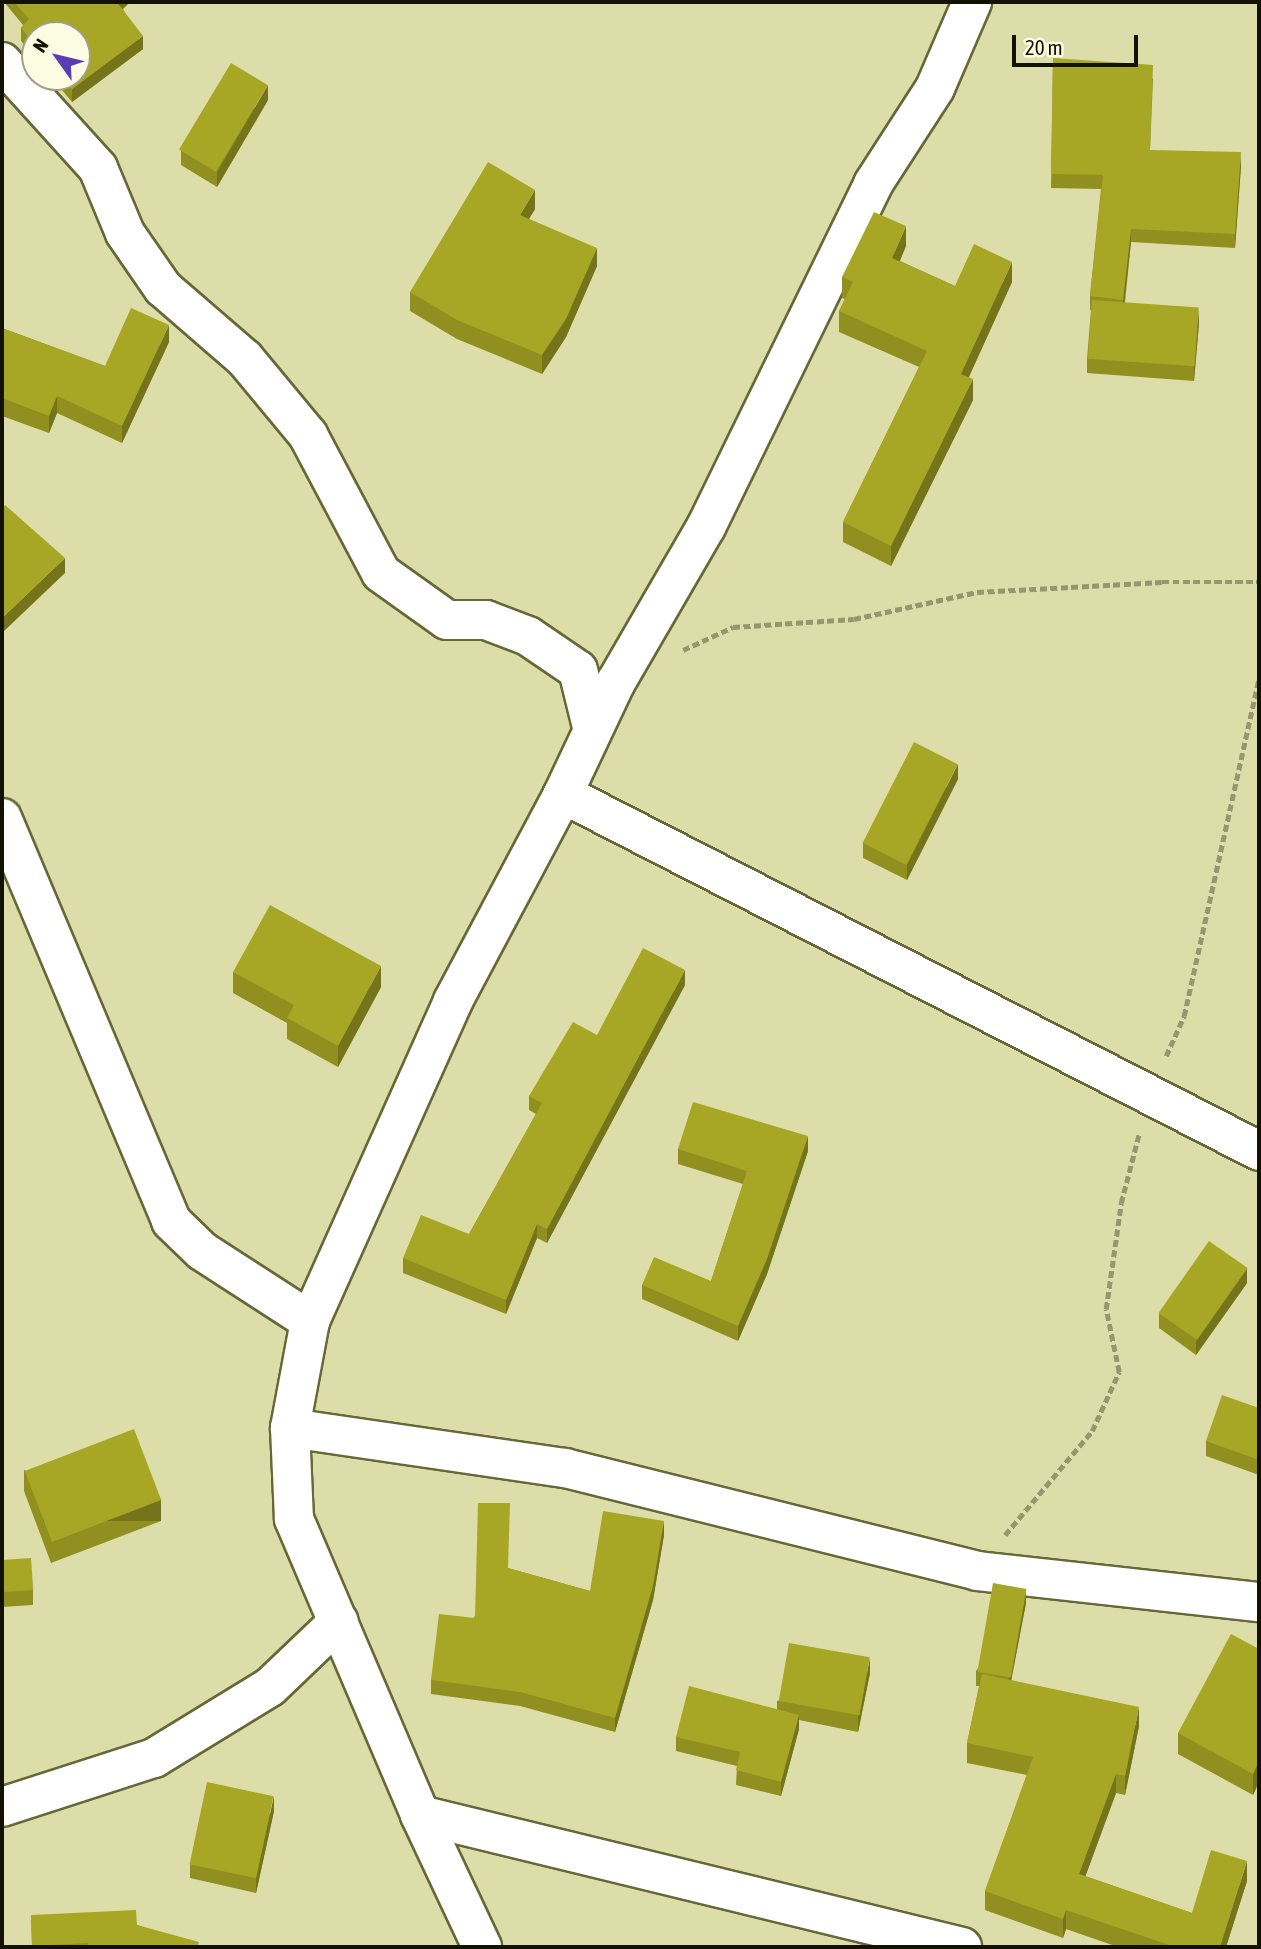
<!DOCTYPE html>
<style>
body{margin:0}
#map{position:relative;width:1261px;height:1949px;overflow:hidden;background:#dcdda9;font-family:"Asap Condensed",sans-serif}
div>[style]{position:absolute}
.path>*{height:4.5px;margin-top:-2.25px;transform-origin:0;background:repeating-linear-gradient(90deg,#96966f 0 7px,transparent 0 10.5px)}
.roads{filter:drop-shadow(2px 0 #676737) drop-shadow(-2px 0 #676737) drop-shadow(0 2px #676737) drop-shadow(0 -2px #676737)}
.street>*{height:38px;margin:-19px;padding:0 19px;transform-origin:19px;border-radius:19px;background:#fff}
.wall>*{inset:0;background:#908f20}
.shaded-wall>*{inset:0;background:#76741a;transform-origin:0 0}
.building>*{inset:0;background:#a8a625;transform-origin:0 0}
span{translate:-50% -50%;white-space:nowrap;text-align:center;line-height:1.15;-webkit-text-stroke:5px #fcfce2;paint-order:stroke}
.frame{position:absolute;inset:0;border:4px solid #131202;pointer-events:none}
.north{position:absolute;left:21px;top:21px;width:70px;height:70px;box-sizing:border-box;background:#fcfce2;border:2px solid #9f9e88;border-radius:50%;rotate:304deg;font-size:19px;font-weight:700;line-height:28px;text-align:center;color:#131202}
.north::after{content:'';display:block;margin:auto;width:24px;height:32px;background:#5a3cb4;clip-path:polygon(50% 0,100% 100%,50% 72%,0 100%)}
.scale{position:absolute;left:1012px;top:35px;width:126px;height:32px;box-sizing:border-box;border:4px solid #131202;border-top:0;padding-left:9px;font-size:21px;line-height:24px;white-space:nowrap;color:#131202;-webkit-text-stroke:5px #fcfce2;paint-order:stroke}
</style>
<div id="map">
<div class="path">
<i style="left:683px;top:650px;width:55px;rotate:-24.7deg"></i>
<i style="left:733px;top:627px;width:121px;rotate:-3.8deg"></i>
<i style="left:854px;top:619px;width:126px;rotate:-12.4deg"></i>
<i style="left:977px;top:592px;width:185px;rotate:-3.1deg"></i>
<i style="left:1162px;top:582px;width:97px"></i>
<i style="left:1166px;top:1056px;width:44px;rotate:-65.8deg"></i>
<i style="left:1184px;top:1016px;width:347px;rotate:-77.5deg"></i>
<i style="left:1005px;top:1535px;width:136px;rotate:-50.1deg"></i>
<i style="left:1092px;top:1431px;width:65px;rotate:-65.4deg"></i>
<i style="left:1119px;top:1372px;width:64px;rotate:-101.7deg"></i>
<i style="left:1106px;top:1309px;width:107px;rotate:-81.9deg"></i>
<i style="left:1121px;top:1203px;width:71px;rotate:-75.4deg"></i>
</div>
<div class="roads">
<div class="street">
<i style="left:2px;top:62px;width:143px;rotate:47.8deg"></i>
<i style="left:98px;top:168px;width:70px;rotate:67.4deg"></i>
<i style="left:125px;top:233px;width:67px;rotate:55.4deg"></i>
<i style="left:163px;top:288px;width:108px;rotate:40.9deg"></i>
<i style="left:245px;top:359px;width:99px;rotate:50.3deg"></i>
<i style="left:308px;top:435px;width:156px;rotate:62.1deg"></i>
<i style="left:381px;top:573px;width:81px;rotate:35.5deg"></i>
<i style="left:447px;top:620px;width:39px"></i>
<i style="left:486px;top:620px;width:45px;rotate:20.9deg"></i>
<i style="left:528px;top:636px;width:60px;rotate:34.2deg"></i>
<i style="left:578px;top:670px;width:59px;rotate:76.2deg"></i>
<i style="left:563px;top:794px;width:782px;rotate:27.15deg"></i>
<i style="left:2px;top:818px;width:437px;rotate:67.2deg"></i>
<i style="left:171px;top:1221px;width:43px;rotate:44.1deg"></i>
<i style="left:202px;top:1251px;width:129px;rotate:32.9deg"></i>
<i style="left:310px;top:1321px;width:109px;rotate:100.6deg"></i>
<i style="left:290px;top:1428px;width:91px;rotate:87.5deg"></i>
<i style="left:294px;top:1519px;width:322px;rotate:66.9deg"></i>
<i style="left:420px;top:1815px;width:146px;rotate:64.8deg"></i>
<i style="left:310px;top:1321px;width:350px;rotate:-65.9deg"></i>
<i style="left:453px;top:1001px;width:234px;rotate:-62deg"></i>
<i style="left:563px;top:794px;width:124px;rotate:-64.7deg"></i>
<i style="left:616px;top:682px;width:179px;rotate:-59.9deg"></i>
<i style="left:706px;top:527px;width:381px;rotate:-64deg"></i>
<i style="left:873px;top:184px;width:114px;rotate:-57.1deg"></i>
<i style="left:935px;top:88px;width:94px;rotate:-66.7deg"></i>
<i style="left:290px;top:1428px;width:278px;rotate:8.3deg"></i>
<i style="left:565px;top:1468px;width:425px;rotate:14deg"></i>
<i style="left:977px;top:1571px;width:284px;rotate:6.3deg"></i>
<i style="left:2px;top:1807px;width:160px;rotate:-17.9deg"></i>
<i style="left:154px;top:1758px;width:136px;rotate:-31.5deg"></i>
<i style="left:270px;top:1687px;width:95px;rotate:-43.7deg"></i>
<i style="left:420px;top:1815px;width:558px;rotate:13.69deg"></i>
</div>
</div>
<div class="wall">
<i style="clip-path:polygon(4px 2px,130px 2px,123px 9px,143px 49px,72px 102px,51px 77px,77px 77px,35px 35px,35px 58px,21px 41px,21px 28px,23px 25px)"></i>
<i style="clip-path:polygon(1053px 58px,1153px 79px,1150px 150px,1241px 166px,1235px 248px,1131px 242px,1125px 303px,1199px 323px,1194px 381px,1087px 373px,1087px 359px,1091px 310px,1090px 310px,1090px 296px,1101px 189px,1051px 188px)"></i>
<i style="clip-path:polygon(268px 100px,217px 187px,181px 165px,181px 151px)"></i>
<i style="clip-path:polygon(535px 209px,529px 219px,597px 266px,566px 337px,542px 374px,457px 339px,410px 311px,410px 292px)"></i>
<i style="clip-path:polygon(906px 246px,900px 261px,955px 286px,1012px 282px,969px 377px,973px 400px,891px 566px,843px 542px,843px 522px,919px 367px,839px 332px,839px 311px,845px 299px,842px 298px,842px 277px)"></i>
<i style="clip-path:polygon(2px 328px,105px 366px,169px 342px,122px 443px,57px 413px,49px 433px,2px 416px)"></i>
<i style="clip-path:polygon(958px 779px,907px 880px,863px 858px,863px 843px)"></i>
<i style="clip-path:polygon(233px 972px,381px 987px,338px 1067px,287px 1039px,287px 1023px,233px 993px)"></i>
<i style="clip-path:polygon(685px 985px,547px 1243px,537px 1238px,506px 1314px,403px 1273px,403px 1258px,469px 1234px,536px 1114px,529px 1110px,529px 1096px,597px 1035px)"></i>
<i style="clip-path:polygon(678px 1149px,808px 1151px,767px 1274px,738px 1341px,642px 1299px,642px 1285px,711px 1281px,743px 1184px,678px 1164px)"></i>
<i style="clip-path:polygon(1247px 1283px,1196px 1355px,1159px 1328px,1159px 1313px)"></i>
<i style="clip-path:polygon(1259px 1408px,1259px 1475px,1206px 1456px,1206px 1441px)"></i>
<i style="clip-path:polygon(24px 1470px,161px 1521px,51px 1563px,24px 1491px)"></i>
<i style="clip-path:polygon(664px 1535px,653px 1600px,615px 1732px,520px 1706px,431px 1694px,431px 1680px,508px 1568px,590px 1591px)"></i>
<i style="clip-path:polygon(2px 1560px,33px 1590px,33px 1605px,2px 1607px)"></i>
<i style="clip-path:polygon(1026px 1603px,1011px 1680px,1139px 1726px,1125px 1795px,1116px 1793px,1085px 1876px,1192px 1913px,1247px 1881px,1226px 1947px,1118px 1947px,1066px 1929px,1063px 1938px,985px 1910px,985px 1891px,1027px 1775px,967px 1763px,967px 1743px,979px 1686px,976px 1686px,976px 1671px)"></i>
<i style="clip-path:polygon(1259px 1649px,1259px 1782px,1253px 1795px,1178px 1754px,1178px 1733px)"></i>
<i style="clip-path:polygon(870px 1673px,858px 1732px,799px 1720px,799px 1729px,781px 1796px,736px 1785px,737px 1766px,676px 1751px,676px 1737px,777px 1709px,777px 1701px)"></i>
<i style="clip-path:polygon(274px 1811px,256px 1893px,190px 1878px,190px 1864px)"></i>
<i style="clip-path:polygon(31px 1915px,137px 1925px,199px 1947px,32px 1947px)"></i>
</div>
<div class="shaded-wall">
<i style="clip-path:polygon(117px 2px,130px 2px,117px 14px)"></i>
<i style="clip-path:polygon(143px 36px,143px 49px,72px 102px,72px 89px)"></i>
<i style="clip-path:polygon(268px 85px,268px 100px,217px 187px,217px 172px)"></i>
<i style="clip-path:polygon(1241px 152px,1241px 166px,1235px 248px,1235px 234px)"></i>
<i style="clip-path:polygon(535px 190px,535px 209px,520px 233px,520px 215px)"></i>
<i style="clip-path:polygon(906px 226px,906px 246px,892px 278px,892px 258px)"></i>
<i style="clip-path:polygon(1131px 229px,1131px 242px,1123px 313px,1123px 300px)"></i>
<i style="clip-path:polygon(597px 248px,597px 266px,566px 337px,542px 374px,542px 355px)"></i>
<i style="clip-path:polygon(1012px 262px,1012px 282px,961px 394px,961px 374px)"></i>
<i style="clip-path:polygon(1199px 308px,1199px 323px,1194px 381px,1194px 366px)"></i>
<i style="clip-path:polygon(169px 325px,169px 342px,122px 443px,122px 426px)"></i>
<i style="clip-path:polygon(973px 379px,973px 400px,891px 566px,891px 546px)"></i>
<i style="clip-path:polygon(57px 396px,57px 413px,49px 433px,49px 416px)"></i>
<i style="clip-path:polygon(65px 558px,65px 573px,2px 633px,2px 618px)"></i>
<i style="clip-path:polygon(958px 764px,958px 779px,907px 880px,907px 865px)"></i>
<i style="clip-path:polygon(381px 966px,381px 987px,338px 1067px,338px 1046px)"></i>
<i style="clip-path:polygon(685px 970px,685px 985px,547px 1243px,547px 1229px)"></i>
<i style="clip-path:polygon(808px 1136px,808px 1151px,767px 1274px,738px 1341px,738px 1326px)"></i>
<i style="clip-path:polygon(537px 1224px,537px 1238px,506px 1314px,506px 1300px)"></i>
<i style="clip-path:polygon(1247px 1268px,1247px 1283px,1196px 1355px,1196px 1340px)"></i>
<i style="left:161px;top:1500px;width:21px;height:118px;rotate:90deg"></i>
<i style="clip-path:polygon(664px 1521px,664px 1535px,653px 1600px,615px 1732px,615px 1718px)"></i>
<i style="clip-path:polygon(1026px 1589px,1026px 1603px,1009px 1692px,1009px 1677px)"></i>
<i style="clip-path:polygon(870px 1658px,870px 1673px,858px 1732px,858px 1718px)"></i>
<i style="clip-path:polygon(1139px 1707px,1139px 1726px,1125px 1795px,1125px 1776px)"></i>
<i style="clip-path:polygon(799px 1715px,799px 1729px,781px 1796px,781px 1782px)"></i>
<i style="clip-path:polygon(1259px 1761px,1259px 1782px,1253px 1795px,1253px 1774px)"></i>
<i style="clip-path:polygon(1116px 1774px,1116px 1793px,1079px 1894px,1079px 1874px)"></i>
<i style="clip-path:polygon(274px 1796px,274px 1811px,256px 1893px,256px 1878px)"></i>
<i style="clip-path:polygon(1247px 1861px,1247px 1881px,1226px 1947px,1220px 1947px)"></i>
<i style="clip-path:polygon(1066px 1910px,1066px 1929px,1063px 1938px,1063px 1919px)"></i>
</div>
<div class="building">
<i style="clip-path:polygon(14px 2px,117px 2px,143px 36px,72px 89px,62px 77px,77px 77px,77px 35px,35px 35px,35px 45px,21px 28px,29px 19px)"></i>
<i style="clip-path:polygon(1053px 58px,1153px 65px,1150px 150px,1241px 152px,1235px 234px,1131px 229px,1123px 300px,1090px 296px,1103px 175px,1051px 174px)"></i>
<i style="left:231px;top:63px;width:43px;height:101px;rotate:31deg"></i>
<i style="clip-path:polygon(488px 162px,535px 190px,520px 215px,597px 248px,566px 319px,542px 355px,457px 320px,410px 292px)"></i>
<i style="clip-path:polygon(874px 212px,906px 226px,892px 258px,955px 286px,974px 244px,1012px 262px,961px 374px,973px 379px,891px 546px,843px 522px,927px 351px,839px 311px,853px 282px,842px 277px)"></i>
<i style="left:1092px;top:300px;width:107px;height:59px;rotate:4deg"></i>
<i style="clip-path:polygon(131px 308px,169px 325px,122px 426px,57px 396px,49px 416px,2px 398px,2px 328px,105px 366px)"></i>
<i style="clip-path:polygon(5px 505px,65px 558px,2px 618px,2px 508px)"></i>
<i style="left:914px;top:742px;width:49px;height:113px;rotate:27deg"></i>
<i style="clip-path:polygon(270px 905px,381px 966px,338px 1046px,287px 1018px,294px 1005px,233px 972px)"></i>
<i style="clip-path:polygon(643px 948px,685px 970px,547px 1229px,537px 1224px,506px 1300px,403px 1258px,421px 1215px,469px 1234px,542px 1103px,529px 1096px,573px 1022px,597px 1035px)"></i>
<i style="clip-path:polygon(693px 1102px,808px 1136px,767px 1259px,738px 1326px,642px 1285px,654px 1257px,711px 1281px,747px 1171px,678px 1149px)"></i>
<i style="left:1209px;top:1241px;width:47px;height:88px;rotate:35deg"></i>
<i style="clip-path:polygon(1222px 1395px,1259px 1408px,1259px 1460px,1206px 1441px)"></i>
<i style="left:134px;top:1429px;width:76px;height:117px;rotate:69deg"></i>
<i style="clip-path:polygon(478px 1503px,510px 1503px,508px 1568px,590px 1591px,603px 1511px,664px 1521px,653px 1586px,615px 1718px,520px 1692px,431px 1680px,439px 1614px,475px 1618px)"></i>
<i style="left:31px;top:1558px;width:32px;height:29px;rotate:86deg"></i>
<i style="left:993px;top:1583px;width:34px;height:90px;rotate:10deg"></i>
<i style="clip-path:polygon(1231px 1634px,1259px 1649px,1259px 1761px,1253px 1774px,1178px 1733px)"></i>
<i style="left:789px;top:1643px;width:82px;height:59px;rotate:10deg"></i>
<i style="clip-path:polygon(982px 1674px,1139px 1707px,1125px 1776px,1116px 1774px,1079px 1874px,1192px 1913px,1211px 1850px,1247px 1861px,1220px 1947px,1175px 1947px,1066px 1910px,1063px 1919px,985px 1891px,1033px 1757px,967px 1743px)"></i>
<i style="clip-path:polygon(689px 1686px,799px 1715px,781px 1782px,736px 1770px,740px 1752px,676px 1737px)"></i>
<i style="left:207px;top:1782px;width:68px;height:84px;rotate:12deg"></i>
<i style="clip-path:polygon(136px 1910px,137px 1925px,199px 1942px,197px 1947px,88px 1947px,88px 1943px,32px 1946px,31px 1915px)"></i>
</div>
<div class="frame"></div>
<div class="north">N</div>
<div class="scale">20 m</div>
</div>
